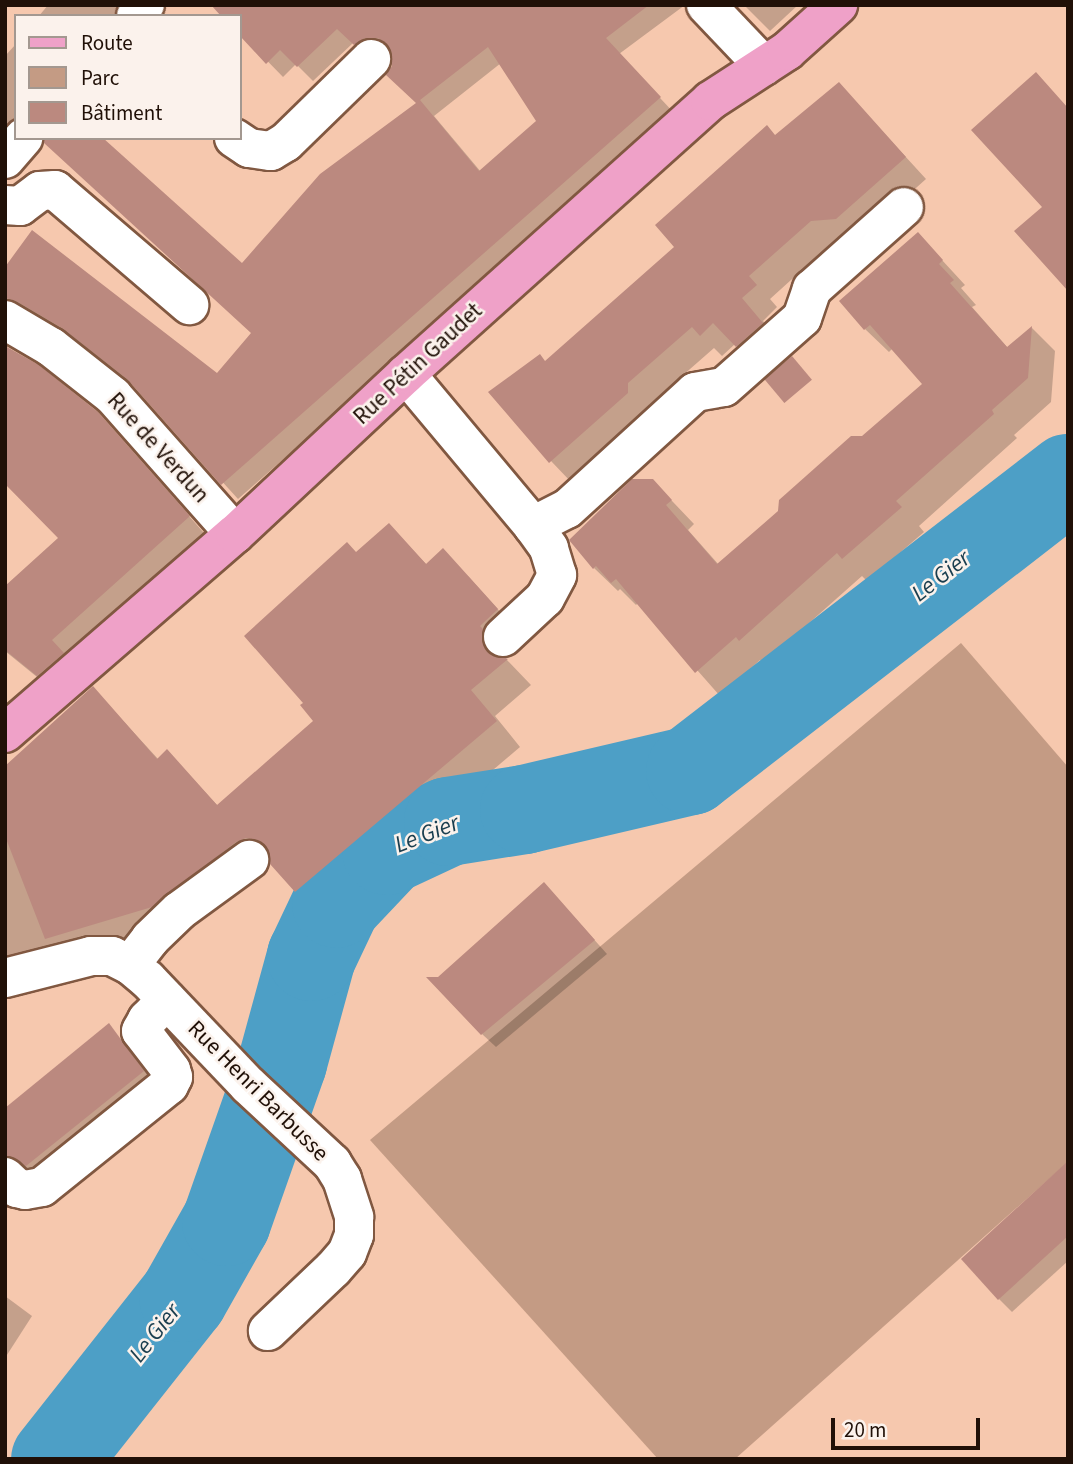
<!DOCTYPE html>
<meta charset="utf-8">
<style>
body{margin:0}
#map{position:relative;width:1073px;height:1464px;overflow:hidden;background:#f6c8ae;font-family:"Source Sans 3",sans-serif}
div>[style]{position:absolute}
.green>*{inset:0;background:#c49b84}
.shadow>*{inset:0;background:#0003}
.river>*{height:89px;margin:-44.5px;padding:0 44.5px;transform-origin:44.5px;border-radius:44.5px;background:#4d9fc6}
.building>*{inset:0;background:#bb897f;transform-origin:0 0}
.roads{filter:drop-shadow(2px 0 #815841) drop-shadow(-2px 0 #815841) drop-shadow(0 2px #815841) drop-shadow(0 -2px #815841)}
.minor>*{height:38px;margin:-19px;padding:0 19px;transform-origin:19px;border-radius:19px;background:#fff}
.major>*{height:38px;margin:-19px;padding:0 19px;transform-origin:19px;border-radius:19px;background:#efa1c8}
span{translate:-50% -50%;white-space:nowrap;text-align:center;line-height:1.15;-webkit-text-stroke:5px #fbf2ec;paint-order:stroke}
.street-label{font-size:23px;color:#201007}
.water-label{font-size:24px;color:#1a3e4f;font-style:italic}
.frame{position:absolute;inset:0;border:7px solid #201007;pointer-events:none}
.legend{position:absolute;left:14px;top:14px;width:228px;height:126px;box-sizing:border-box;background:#fbf2ec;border:2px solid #a39890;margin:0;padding:9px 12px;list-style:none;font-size:21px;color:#201007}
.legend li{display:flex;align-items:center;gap:14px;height:35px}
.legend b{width:35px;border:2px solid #a39890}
.scale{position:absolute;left:831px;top:1418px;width:149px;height:32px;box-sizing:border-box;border:4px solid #201007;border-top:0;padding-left:9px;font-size:21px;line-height:24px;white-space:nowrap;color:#201007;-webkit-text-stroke:5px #fbf2ec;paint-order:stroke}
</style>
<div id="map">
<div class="green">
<i style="clip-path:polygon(961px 643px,1068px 767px,1068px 1162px,735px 1459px,658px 1459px,370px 1140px)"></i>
</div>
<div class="shadow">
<i style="clip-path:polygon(48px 5px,128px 5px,120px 16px,39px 16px)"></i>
<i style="clip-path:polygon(evenodd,221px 5px,685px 5px,619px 54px,675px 114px,238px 499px,138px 389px,82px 345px,33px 316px,5px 320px,5px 269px,218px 375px,253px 334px,242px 265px,418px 103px,394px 65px,394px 52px,381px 53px,371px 59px,353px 43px,313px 81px,296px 64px,283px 77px,240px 33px,240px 16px,221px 5px,501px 63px,539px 122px,481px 172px,434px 116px,501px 63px)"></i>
<i style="clip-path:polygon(744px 5px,798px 5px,770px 31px)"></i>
<i style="clip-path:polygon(16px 44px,16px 138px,5px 152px,5px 56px)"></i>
<i style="clip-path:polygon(839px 84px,926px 179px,858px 240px,833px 242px,770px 299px,777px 307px,763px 321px,784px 345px,759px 368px,735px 344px,722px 356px,714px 348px,649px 405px,648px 415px,572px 483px,551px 461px,546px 363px,676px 247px,776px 137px)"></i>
<i style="clip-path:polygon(918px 234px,965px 285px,961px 288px,976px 305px,972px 307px,1008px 348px,1032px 328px,1055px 351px,1051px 402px,1014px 435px,1017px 438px,919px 526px,924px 532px,867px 581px,862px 576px,764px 663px,760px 660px,720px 696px,638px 603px,636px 605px,620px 589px,618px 591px,594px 568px,653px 481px,694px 524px,688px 530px,719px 565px,924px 384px,893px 348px,889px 352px,865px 329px)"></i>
<i style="clip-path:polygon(5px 346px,38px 367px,113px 430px,204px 533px,66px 656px,53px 690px,5px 651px,5px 588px,60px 538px,5px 481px)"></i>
<i style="clip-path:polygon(389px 525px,427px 565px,468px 576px,521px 635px,503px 652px,507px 660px,531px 685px,495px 716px,520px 747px,321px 916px,271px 863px,262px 867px,177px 932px,5px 982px,5px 767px,93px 688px,159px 760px,167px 751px,218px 806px,316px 721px,305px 703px,356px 554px)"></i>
<i style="clip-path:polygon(557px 898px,607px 954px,496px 1047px,482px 1034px)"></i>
<i style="clip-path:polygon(109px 1026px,156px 1085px,40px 1179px,10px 1154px)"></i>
<i style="clip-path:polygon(1068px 1163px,1068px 1261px,1012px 1312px,999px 1299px)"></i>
<i style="clip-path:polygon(5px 1296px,32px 1316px,5px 1358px)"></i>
</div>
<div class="river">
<i style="left:55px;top:1459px;width:206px;rotate:-51.7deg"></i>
<i style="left:183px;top:1297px;width:87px;rotate:-60.5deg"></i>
<i style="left:226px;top:1221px;width:169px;rotate:-70.6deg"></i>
<i style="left:282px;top:1062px;width:110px;rotate:-74.7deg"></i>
<i style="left:311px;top:956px;width:59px;rotate:-64.7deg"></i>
<i style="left:336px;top:903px;width:73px;rotate:-46.7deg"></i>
<i style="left:386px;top:850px;width:68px;rotate:-25.1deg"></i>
<i style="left:448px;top:821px;width:77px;rotate:-9deg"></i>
<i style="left:524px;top:809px;width:171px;rotate:-13.2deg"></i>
<i style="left:690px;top:770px;width:478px;rotate:-37.7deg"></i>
</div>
<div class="building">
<i style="clip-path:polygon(evenodd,211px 5px,649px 5px,606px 38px,661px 97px,221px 485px,127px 379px,62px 328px,16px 301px,5px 298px,5px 267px,32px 230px,217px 373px,251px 333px,44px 143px,44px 138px,103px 138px,242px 263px,320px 174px,416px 103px,386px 75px,392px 66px,392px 54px,387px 44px,378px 38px,365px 38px,354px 45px,337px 29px,297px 67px,280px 50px,266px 64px,240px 36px,240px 16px,221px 16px,211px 5px,488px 47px,536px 121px,479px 171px,420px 100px,488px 47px)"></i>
<i style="clip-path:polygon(1036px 72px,1068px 108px,1068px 291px,1014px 231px,1042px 207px,971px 130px)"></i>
<i style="clip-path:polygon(839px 82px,906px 157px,836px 219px,811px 221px,749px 276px,757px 285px,742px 298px,763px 323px,736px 347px,713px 323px,700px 336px,692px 327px,628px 383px,628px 393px,549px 463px,488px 392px,540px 354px,545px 361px,674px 247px,655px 225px,767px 125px,775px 135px)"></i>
<i style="clip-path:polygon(918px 232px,943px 260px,939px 264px,954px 280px,950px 283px,1007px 347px,1032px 326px,1028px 378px,992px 410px,994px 414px,896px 501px,902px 507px,842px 559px,837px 553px,739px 641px,736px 637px,695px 673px,616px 579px,611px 583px,596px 566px,593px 569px,569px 540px,632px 479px,653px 479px,672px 500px,666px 505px,717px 564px,778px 511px,779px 500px,851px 436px,862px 436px,922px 384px,870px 325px,864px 330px,839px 301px)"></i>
<i style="clip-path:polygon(5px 346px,39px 365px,98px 412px,190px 516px,52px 640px,64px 653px,37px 676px,5px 650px,5px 586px,58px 538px,5px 484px)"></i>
<i style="left:792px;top:356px;width:31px;height:36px;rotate:50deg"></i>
<i style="clip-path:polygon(389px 523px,426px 564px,443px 548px,498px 609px,480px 626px,483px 629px,482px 641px,487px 652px,508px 659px,471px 690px,497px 721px,295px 892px,270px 864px,266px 847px,257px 840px,246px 838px,236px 842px,152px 907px,45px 939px,5px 836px,5px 766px,93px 686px,157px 759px,167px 749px,217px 805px,313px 721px,300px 705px,303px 703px,244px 636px,347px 542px,356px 552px)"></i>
<i style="clip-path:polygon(544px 882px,595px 940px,481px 1035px,426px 977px,438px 977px)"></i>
<i style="clip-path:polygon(109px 1023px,144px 1071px,26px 1166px,5px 1156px,5px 1108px)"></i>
<i style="clip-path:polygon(1068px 1161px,1068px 1236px,998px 1300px,961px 1259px)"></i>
</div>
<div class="roads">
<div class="minor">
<i style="left:706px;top:5px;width:84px;rotate:46.4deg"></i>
<i style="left:136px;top:16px;width:14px;rotate:-51deg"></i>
<i style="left:234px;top:138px;width:18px;rotate:34deg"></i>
<i style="left:249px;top:148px;width:22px;rotate:8deg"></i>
<i style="left:271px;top:151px;width:17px;rotate:-31deg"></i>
<i style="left:286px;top:142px;width:119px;rotate:-44.3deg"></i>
<i style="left:5px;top:159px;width:28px;rotate:-49deg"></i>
<i style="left:5px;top:205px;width:15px;rotate:4deg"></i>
<i style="left:20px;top:206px;width:25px;rotate:-37deg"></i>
<i style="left:40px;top:191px;width:15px;rotate:-4deg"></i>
<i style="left:55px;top:190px;width:177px;rotate:40.6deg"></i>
<i style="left:5px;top:320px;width:53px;rotate:30.4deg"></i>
<i style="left:51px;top:347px;width:79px;rotate:38.3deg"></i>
<i style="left:113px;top:396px;width:184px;rotate:48.5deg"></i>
<i style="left:406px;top:374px;width:198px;rotate:50.1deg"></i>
<i style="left:533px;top:526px;width:38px;rotate:-27deg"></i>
<i style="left:567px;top:509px;width:173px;rotate:-42.4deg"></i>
<i style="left:695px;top:392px;width:29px;rotate:-10deg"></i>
<i style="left:724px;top:387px;width:104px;rotate:-41.5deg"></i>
<i style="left:802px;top:318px;width:31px;rotate:-71deg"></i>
<i style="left:812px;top:289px;width:123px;rotate:-41.7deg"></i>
<i style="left:503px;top:637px;width:57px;rotate:-42.9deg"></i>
<i style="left:545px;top:598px;width:26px;rotate:-62deg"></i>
<i style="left:557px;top:575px;width:28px;rotate:-107deg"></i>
<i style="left:549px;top:548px;width:27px;rotate:-126deg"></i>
<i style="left:130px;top:965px;width:33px;rotate:-52deg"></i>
<i style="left:150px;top:939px;width:40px;rotate:-44deg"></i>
<i style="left:179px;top:911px;width:87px;rotate:-36.1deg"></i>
<i style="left:5px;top:978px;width:89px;rotate:-14.3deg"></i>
<i style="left:91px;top:956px;width:21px"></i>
<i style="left:112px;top:956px;width:20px;rotate:27deg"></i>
<i style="left:130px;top:965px;width:23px;rotate:40deg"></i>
<i style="left:148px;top:980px;width:145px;rotate:46.4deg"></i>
<i style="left:248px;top:1085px;width:115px;rotate:42.9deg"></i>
<i style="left:332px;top:1163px;width:19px;rotate:58deg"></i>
<i style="left:342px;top:1179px;width:40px;rotate:72deg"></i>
<i style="left:354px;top:1217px;width:18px;rotate:90deg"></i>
<i style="left:354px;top:1235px;width:19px;rotate:111deg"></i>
<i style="left:347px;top:1253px;width:21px;rotate:131deg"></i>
<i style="left:333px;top:1269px;width:90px;rotate:136.4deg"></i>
<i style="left:5px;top:1177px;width:16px;rotate:43deg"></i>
<i style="left:17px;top:1188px;width:8px;rotate:14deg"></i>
<i style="left:25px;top:1190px;width:17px;rotate:-10deg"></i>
<i style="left:42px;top:1187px;width:163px;rotate:-38.8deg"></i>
<i style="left:169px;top:1085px;width:9px;rotate:-63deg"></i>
<i style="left:173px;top:1077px;width:7px;rotate:-106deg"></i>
<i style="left:171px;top:1070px;width:49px;rotate:-127.6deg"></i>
<i style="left:141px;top:1031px;width:13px;rotate:-61deg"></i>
<i style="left:147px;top:1020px;width:28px;rotate:-45deg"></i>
</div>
<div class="major">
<i style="left:5px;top:733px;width:304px;rotate:-40.9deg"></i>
<i style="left:235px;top:534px;width:234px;rotate:-43.1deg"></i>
<i style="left:406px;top:374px;width:409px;rotate:-41.9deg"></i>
<i style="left:710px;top:101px;width:92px;rotate:-33deg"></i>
<i style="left:787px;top:51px;width:69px;rotate:-42deg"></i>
</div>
</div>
<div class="street-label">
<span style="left:418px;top:364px;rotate:-43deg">Rue Pétin Gaudet</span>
<span style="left:158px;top:448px;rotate:48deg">Rue de Verdun</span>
<span style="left:258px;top:1091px;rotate:45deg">Rue Henri Barbusse</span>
</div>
<div class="water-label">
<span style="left:941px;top:576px;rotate:-38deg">Le Gier</span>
<span style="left:427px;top:834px;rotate:-21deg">Le Gier</span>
<span style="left:155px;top:1333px;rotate:-52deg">Le Gier</span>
</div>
<div class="frame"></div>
<ul class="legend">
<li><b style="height:9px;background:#efa1c8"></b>Route</li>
<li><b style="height:19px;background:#c49b84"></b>Parc</li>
<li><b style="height:19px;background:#bb897f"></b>Bâtiment</li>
</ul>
<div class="scale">20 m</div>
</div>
